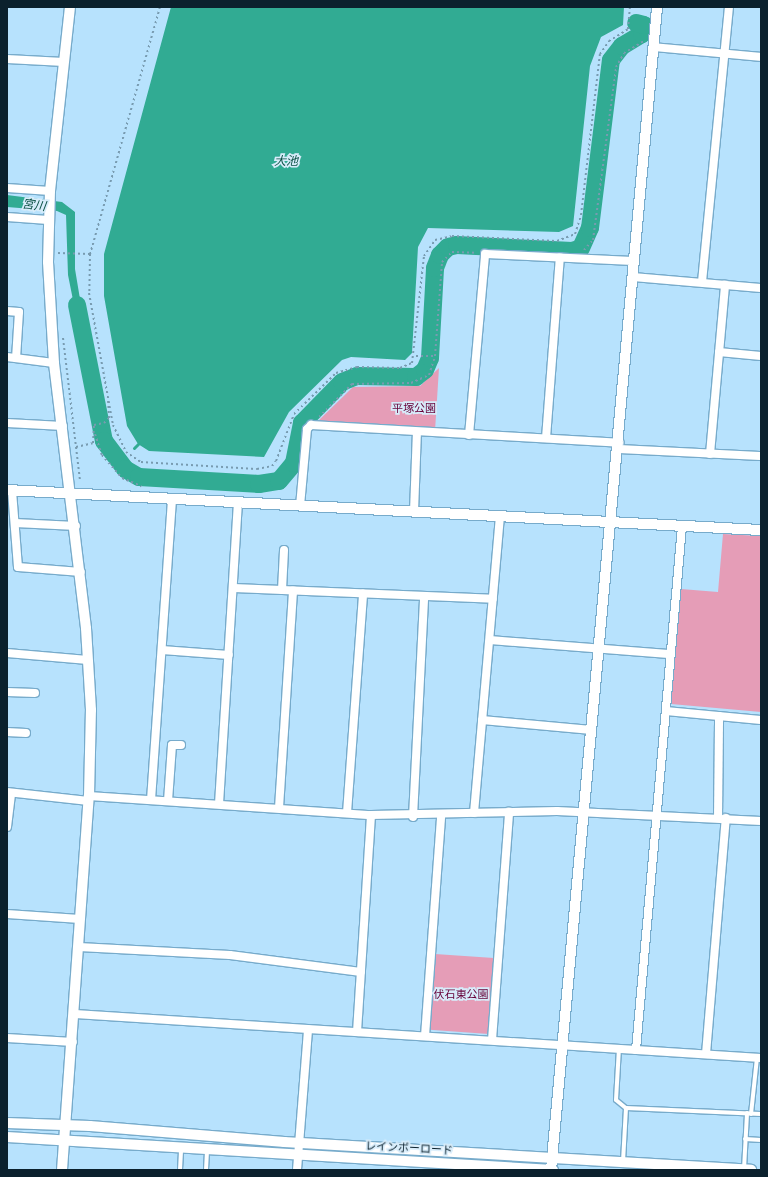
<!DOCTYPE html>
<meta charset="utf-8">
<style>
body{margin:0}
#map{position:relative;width:768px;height:1177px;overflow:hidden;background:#b7e2fd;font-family:Arial,"Noto Sans JP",sans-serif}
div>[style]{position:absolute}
.green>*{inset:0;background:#e59db7;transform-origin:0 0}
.water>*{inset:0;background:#31ab93}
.stream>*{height:3px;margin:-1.5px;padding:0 1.5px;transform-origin:1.5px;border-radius:1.5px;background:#31ab93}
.river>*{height:18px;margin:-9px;padding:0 9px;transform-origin:9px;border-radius:9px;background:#31ab93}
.path>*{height:2px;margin-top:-1px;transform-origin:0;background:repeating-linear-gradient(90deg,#789bb0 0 2px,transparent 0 5px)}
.roads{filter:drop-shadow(1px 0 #77abcb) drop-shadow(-1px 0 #77abcb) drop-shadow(0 1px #77abcb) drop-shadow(0 -1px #77abcb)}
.service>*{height:4px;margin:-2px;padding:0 2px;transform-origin:2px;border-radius:2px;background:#fff}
.minor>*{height:8px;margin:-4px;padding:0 4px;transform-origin:4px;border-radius:4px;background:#fff}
.tertiary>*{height:10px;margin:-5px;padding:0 5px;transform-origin:5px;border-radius:5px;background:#fff}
span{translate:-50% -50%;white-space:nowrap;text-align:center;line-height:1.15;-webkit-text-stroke:3.5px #d7ecfa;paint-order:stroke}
.park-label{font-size:11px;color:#660138}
.street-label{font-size:11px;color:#0b212d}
.water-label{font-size:12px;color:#094f42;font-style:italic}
.frame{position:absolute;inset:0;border:8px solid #0b212d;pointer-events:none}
</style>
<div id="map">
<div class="green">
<i style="clip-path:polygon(439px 368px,435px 431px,315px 424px,353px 387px,420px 386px)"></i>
<i style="clip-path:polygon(723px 534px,761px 536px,761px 712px,671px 704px,681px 589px,718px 592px)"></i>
<i style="left:435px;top:954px;width:59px;height:76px;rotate:4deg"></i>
</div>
<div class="water">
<i style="clip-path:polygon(171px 7px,624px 7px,623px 25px,601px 37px,590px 66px,573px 226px,559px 232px,428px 228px,418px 247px,412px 353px,405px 360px,351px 357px,342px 360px,289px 412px,264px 457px,149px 451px,138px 444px,127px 426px,104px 296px,104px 254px)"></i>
<i style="clip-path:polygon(7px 195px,62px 202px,75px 212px,75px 269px,85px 329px,79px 330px,68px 275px,66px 215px,57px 211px,7px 207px)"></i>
</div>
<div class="stream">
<i style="left:134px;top:448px;width:6px;rotate:-45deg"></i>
<i style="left:119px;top:461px;width:5px;rotate:-37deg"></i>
</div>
<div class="river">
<i style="left:77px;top:305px;width:139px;rotate:78.8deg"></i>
<i style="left:104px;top:441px;width:35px;rotate:53deg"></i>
<i style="left:125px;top:469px;width:16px;rotate:30deg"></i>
<i style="left:139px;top:477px;width:120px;rotate:3.3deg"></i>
<i style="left:259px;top:484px;width:20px;rotate:-9deg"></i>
<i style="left:279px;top:481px;width:23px;rotate:-50deg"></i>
<i style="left:294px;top:463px;width:41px;rotate:-78.7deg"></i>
<i style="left:302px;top:423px;width:57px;rotate:-45.7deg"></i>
<i style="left:342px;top:382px;width:16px;rotate:-22deg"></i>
<i style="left:357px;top:376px;width:59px;rotate:1deg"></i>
<i style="left:416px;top:377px;width:11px;rotate:-38deg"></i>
<i style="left:425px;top:370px;width:13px;rotate:-67deg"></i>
<i style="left:430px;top:358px;width:90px;rotate:-86.8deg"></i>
<i style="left:435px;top:268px;width:14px;rotate:-69deg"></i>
<i style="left:440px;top:255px;width:11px;rotate:-45deg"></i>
<i style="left:448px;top:247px;width:9px;rotate:-13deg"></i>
<i style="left:457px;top:245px;width:115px;rotate:3deg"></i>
<i style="left:572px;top:251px;width:9px;rotate:-18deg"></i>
<i style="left:581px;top:248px;width:22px;rotate:-66deg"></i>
<i style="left:590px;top:228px;width:169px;rotate:-82.9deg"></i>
<i style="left:611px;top:60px;width:18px;rotate:-52deg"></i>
<i style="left:622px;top:46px;width:23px;rotate:-31deg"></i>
<i style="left:642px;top:34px;width:9px;rotate:-77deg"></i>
<i style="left:644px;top:25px;width:8px;rotate:-166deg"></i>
</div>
<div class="path">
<i style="left:160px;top:7px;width:257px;rotate:105.8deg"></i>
<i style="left:90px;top:254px;width:39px;rotate:91deg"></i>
<i style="left:89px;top:293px;width:134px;rotate:79.7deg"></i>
<i style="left:113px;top:425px;width:30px;rotate:64deg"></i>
<i style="left:126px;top:452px;width:18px;rotate:34deg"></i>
<i style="left:141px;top:462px;width:116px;rotate:3.5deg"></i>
<i style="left:257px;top:469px;width:15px;rotate:-11deg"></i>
<i style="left:272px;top:466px;width:6px;rotate:-51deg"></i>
<i style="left:276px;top:461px;width:50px;rotate:-69deg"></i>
<i style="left:294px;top:414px;width:59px;rotate:-44.3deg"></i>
<i style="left:336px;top:373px;width:22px;rotate:-16deg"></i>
<i style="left:357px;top:367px;width:43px;rotate:1.3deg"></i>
<i style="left:400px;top:368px;width:13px;rotate:-23deg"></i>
<i style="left:412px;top:363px;width:108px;rotate:-83.6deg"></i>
<i style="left:424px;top:256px;width:19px;rotate:-55deg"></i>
<i style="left:435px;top:240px;width:17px;rotate:-13deg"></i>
<i style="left:452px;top:236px;width:105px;rotate:2.7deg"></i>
<i style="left:557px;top:241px;width:19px;rotate:-21deg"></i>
<i style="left:575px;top:234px;width:20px;rotate:-72deg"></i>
<i style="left:581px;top:215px;width:162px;rotate:-83.3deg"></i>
<i style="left:600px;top:54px;width:16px;rotate:-55deg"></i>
<i style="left:609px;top:41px;width:22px;rotate:-32deg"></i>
<i style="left:628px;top:29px;width:22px;rotate:-85deg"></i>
<i style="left:584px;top:250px;width:13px;rotate:-48deg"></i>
<i style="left:593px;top:240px;width:175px;rotate:-82.4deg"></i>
<i style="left:616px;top:67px;width:16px;rotate:-60deg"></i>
<i style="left:624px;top:53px;width:23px;rotate:-31deg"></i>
<i style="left:58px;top:253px;width:32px;rotate:2deg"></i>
<i style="left:63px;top:338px;width:144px;rotate:83.2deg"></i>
<i style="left:416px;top:356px;width:19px"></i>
<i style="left:319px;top:417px;width:47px;rotate:-45deg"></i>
<i style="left:352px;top:384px;width:59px;rotate:-1deg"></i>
<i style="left:411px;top:383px;width:20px;rotate:-24deg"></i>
<i style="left:429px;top:375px;width:20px;rotate:-72deg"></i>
<i style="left:435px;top:356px;width:94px;rotate:-85.7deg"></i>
<i style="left:442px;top:262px;width:14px;rotate:-45deg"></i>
<i style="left:452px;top:252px;width:25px;rotate:2deg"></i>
<i style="left:95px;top:434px;width:22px;rotate:72deg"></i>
<i style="left:102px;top:455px;width:30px;rotate:49deg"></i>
<i style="left:122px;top:478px;width:21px;rotate:23deg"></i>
<i style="left:76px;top:447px;width:17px;rotate:-13deg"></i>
<i style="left:93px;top:443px;width:18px;rotate:-87deg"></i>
<i style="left:94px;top:425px;width:10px;rotate:-11deg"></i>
<i style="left:104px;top:423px;width:7px;rotate:-45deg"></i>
<i style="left:109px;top:418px;width:20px;rotate:-93deg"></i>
</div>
<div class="roads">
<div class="service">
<i style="left:619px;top:1048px;width:52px;rotate:93.3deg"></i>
<i style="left:616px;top:1100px;width:13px;rotate:39deg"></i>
<i style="left:626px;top:1108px;width:53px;rotate:93.2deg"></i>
<i style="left:626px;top:1108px;width:135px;rotate:2.5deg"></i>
<i style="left:751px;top:1114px;width:56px;rotate:-83.9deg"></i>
<i style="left:745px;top:1139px;width:16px;rotate:4deg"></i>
<i style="left:744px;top:1169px;width:56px;rotate:-86.9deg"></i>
<i style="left:180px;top:1170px;width:21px;rotate:-87deg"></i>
<i style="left:206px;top:1170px;width:19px;rotate:-87deg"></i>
</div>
<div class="minor">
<i style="left:653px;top:47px;width:108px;rotate:5.3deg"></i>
<i style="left:7px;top:59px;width:57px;rotate:3deg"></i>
<i style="left:7px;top:188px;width:43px;rotate:4deg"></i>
<i style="left:7px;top:217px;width:41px;rotate:4.2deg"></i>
<i style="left:633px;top:277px;width:128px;rotate:4.9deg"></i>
<i style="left:702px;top:282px;width:276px;rotate:-84.4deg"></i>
<i style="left:7px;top:311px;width:12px;rotate:5deg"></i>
<i style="left:19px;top:312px;width:46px;rotate:93.7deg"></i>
<i style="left:719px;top:352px;width:42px;rotate:5.4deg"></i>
<i style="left:7px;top:357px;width:47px;rotate:7.3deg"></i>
<i style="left:7px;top:423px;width:56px;rotate:3.1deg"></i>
<i style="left:469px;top:435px;width:182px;rotate:-84.9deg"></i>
<i style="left:485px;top:254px;width:149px;rotate:2.7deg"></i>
<i style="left:546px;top:438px;width:181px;rotate:-85.6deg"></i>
<i style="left:618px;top:449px;width:143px;rotate:2.8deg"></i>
<i style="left:710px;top:454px;width:170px;rotate:-84.9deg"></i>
<i style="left:12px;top:491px;width:76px;rotate:85.5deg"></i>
<i style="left:18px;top:567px;width:63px;rotate:4.5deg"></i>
<i style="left:300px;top:506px;width:77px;rotate:-84.8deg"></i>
<i style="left:307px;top:429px;width:6px;rotate:-45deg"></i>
<i style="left:311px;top:425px;width:309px;rotate:3.3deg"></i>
<i style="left:414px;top:512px;width:80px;rotate:-87.9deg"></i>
<i style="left:15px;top:523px;width:61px;rotate:2.8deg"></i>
<i style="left:234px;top:588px;width:259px;rotate:2.4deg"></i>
<i style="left:282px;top:590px;width:40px;rotate:-87.1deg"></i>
<i style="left:490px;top:640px;width:179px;rotate:4.5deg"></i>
<i style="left:162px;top:650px;width:67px;rotate:4.3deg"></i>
<i style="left:7px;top:653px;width:81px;rotate:4.9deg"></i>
<i style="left:7px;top:692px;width:28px;rotate:2deg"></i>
<i style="left:666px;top:711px;width:95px;rotate:5.4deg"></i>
<i style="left:482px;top:720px;width:110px;rotate:5.2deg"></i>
<i style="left:7px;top:732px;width:19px;rotate:3deg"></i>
<i style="left:7px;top:792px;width:82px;rotate:6.3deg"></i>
<i style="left:89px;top:796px;width:283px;rotate:3.9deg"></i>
<i style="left:371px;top:815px;width:186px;rotate:-1.2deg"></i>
<i style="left:557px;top:811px;width:204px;rotate:2.8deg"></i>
<i style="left:151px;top:800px;width:301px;rotate:-86deg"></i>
<i style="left:168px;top:801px;width:56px;rotate:-85.9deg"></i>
<i style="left:172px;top:745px;width:9px"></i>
<i style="left:219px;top:804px;width:302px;rotate:-86.4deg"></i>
<i style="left:279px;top:808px;width:218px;rotate:-86.3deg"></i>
<i style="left:347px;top:813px;width:220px;rotate:-85.8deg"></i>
<i style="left:474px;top:813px;width:297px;rotate:-85deg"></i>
<i style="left:413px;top:817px;width:220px;rotate:-87.1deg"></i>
<i style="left:718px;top:818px;width:102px;rotate:-89.4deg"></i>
<i style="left:7px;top:827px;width:34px;rotate:-83deg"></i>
<i style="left:7px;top:914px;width:73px;rotate:3.9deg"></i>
<i style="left:79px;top:947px;width:151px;rotate:3deg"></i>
<i style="left:230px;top:955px;width:132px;rotate:7.4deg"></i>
<i style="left:75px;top:1014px;width:687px;rotate:3.67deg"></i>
<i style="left:357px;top:1032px;width:217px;rotate:-86.3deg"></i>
<i style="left:425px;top:1036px;width:221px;rotate:-85.8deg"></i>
<i style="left:7px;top:1038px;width:66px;rotate:3.5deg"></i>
<i style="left:492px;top:1040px;width:229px;rotate:-85.7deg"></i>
<i style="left:636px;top:1050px;width:526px;rotate:-84.98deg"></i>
<i style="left:706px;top:1054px;width:237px;rotate:-85.2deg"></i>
<i style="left:297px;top:1170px;width:141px;rotate:-85.5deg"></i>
</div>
<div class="tertiary">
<i style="left:7px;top:490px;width:755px;rotate:3.04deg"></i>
<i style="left:7px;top:1123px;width:83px;rotate:2.1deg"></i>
<i style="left:90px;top:1126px;width:195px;rotate:4.7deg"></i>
<i style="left:284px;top:1142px;width:468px;rotate:3.4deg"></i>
<i style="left:7px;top:1137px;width:547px;rotate:3.46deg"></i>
<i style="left:62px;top:1170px;width:375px;rotate:-85.9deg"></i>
<i style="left:89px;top:796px;width:86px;rotate:-88.7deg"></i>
<i style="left:91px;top:710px;width:82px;rotate:-93.5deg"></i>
<i style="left:86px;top:628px;width:267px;rotate:-96.9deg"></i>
<i style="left:54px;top:363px;width:101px;rotate:-93.4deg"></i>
<i style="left:48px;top:262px;width:71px;rotate:-88.4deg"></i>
<i style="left:50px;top:191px;width:185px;rotate:-83.8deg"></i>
<i style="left:551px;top:1170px;width:1168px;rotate:-84.79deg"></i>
</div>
</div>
<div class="park-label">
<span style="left:414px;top:408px">平塚公園</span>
<span style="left:461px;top:994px">伏石東公園</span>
</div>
<div class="street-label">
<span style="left:409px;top:1148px;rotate:3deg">レインボーロード</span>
</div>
<div class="water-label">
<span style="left:286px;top:162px">大池</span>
<span style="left:34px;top:206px;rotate:7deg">宮川</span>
</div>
<div class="frame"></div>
</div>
